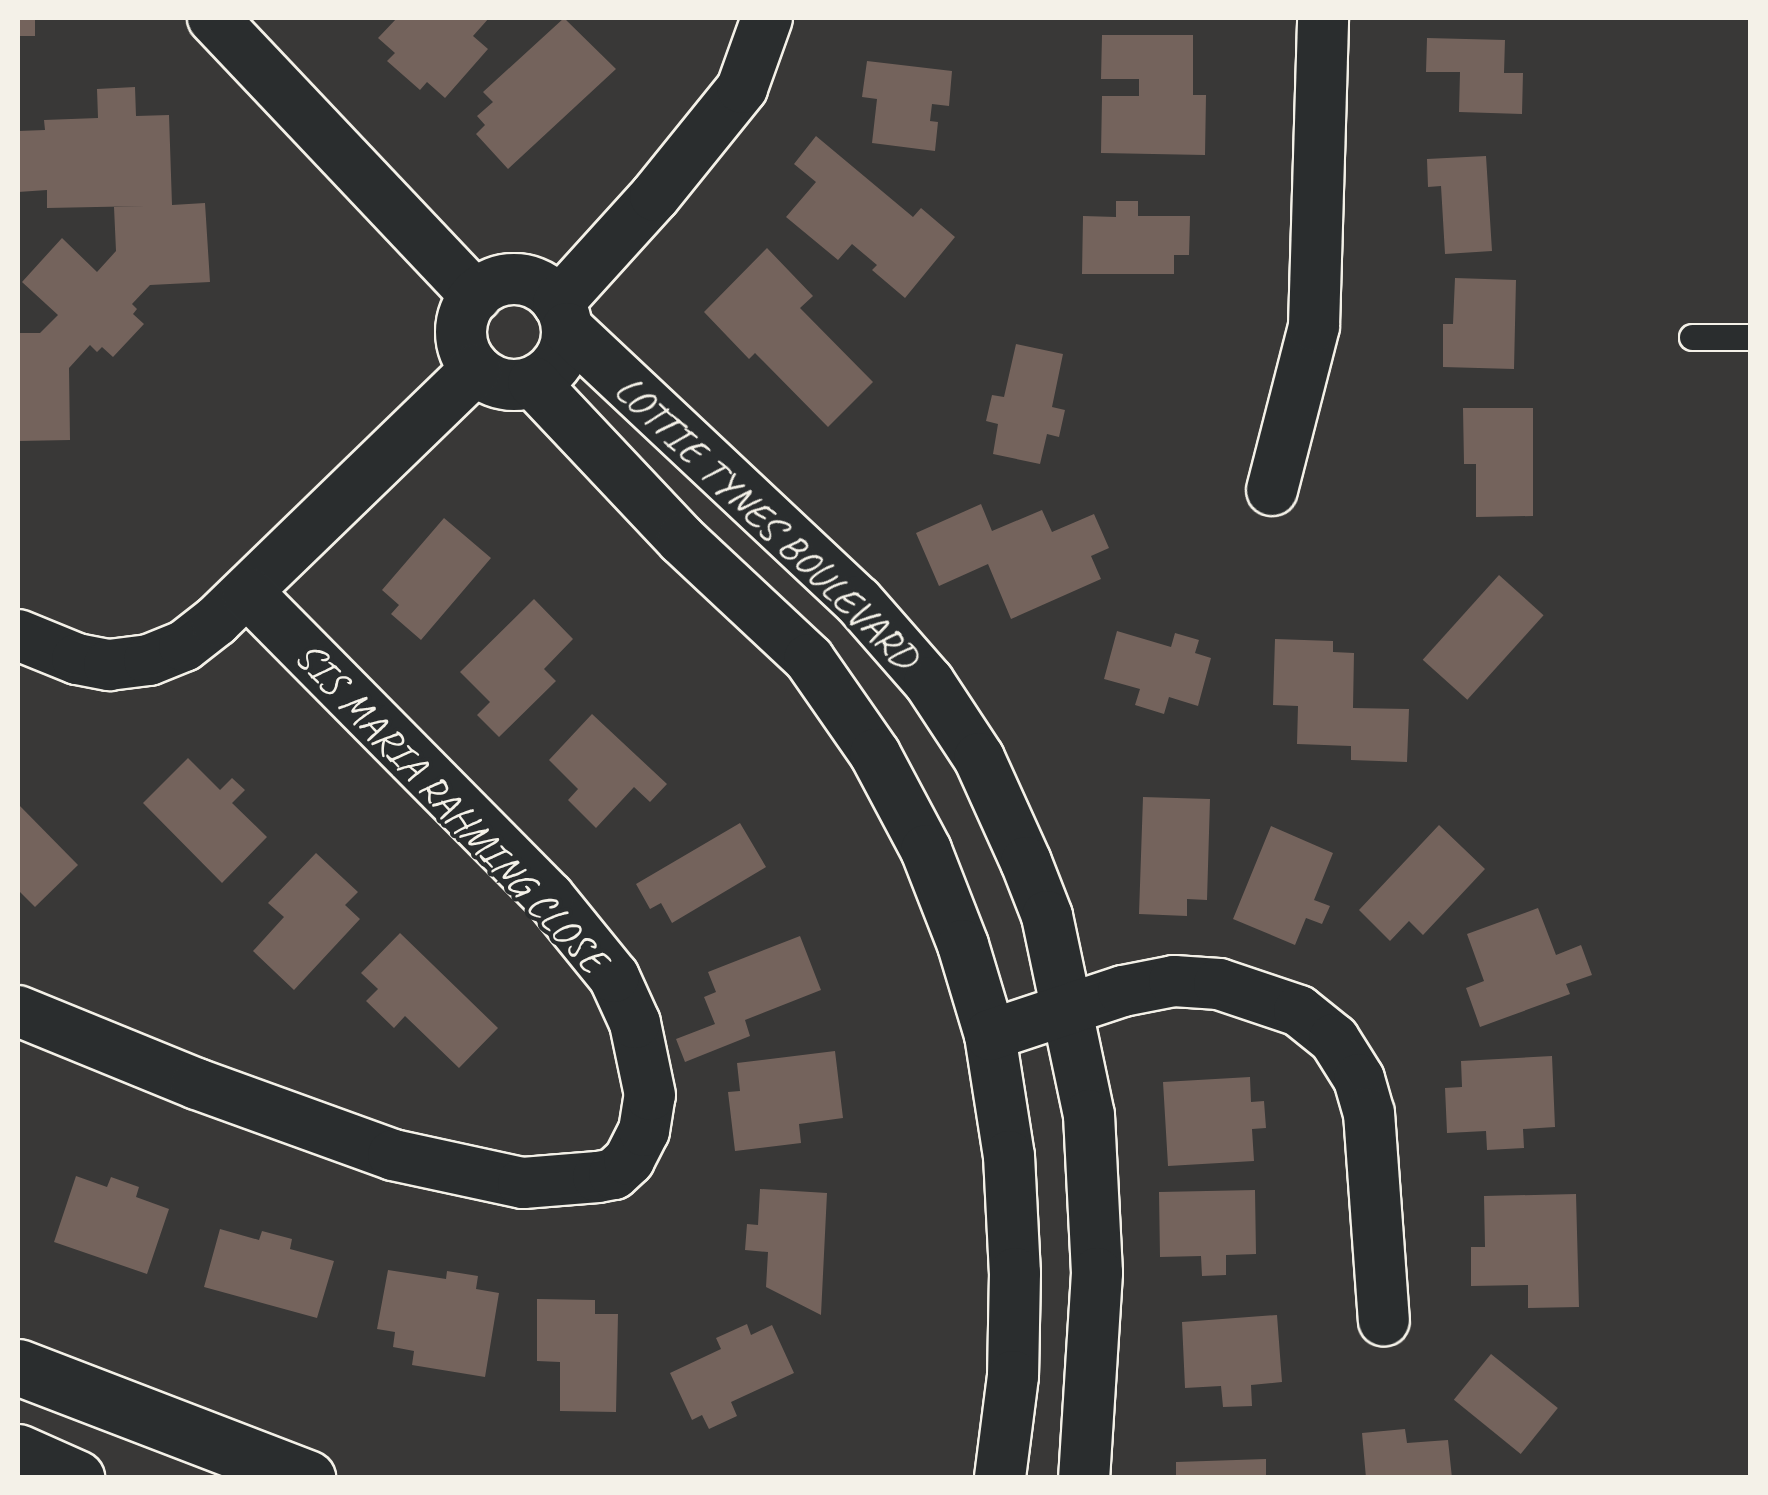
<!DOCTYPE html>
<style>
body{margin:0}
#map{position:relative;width:1768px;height:1495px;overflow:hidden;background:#393837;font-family:Caveat,sans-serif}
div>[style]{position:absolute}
.building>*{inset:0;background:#74635c;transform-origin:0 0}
.roads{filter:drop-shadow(2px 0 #f4f1e8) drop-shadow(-2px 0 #f4f1e8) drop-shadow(0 2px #f4f1e8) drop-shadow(0 -2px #f4f1e8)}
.lane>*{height:25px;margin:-12.5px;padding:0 12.5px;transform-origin:12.5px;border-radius:12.5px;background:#2a2d2e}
.street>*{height:50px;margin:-25px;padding:0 25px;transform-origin:25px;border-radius:25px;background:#2a2d2e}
.street>.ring{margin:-25px;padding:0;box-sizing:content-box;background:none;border:50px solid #2a2d2e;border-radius:50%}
.highway>*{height:55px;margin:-27.5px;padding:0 27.5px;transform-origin:27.5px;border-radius:27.5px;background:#2a2d2e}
span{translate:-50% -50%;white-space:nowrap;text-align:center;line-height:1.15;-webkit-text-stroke:8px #2a2d2e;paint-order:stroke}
.street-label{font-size:40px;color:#f4f1e8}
.frame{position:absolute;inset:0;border:20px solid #f4f1e8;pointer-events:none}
</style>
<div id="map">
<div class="building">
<i style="left:18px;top:18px;width:17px;height:18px"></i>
<i style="clip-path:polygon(397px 18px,489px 18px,473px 36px,488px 49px,445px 98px,427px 82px,420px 90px,387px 61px,395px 53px,378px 38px)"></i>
<i style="clip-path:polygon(564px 18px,616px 69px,508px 169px,476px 134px,485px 125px,477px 116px,493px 102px,483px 92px)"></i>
<i style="clip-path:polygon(1102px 35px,1193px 35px,1193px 95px,1206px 95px,1205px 155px,1101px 153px,1102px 96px,1139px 96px,1139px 79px,1101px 79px)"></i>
<i style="clip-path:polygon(1427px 38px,1505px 40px,1504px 73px,1523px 73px,1522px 114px,1459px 112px,1460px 72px,1426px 72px)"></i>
<i style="clip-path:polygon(867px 61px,952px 71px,949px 106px,932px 104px,930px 121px,938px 122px,935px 151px,872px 143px,877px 99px,862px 97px)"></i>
<i style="clip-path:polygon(135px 87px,136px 116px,169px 115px,172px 205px,205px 203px,210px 282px,150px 285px,132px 304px,137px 309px,133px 314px,144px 324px,113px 357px,102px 347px,97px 352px,90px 345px,69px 368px,70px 440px,18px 441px,18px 333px,40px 333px,58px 315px,22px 282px,62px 238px,97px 272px,116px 251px,114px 207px,146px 206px,47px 208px,47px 190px,18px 192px,18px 131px,45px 130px,44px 120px,98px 118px,97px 89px)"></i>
<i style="clip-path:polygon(816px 136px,913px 217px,921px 208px,955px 237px,905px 298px,872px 270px,877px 265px,852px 244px,838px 260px,786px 217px,816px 182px,794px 164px)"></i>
<i style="clip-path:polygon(1486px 156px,1492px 251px,1445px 254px,1441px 186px,1428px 187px,1427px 159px)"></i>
<i style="clip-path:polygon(1116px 201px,1138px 201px,1138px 216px,1190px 216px,1189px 255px,1174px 255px,1174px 274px,1082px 274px,1083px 216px,1116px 217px)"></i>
<i style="clip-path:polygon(767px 248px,813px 296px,800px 308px,873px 382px,828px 427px,755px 353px,749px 359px,704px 312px)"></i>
<i style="clip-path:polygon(1455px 278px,1516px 280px,1514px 369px,1443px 367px,1443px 324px,1453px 324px)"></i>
<i style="clip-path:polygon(1016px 344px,1063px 354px,1052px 407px,1065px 410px,1059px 437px,1047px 434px,1040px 464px,993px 454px,998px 424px,986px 421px,992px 395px,1004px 397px)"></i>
<i style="clip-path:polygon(1463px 408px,1533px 408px,1533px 516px,1476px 517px,1476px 464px,1464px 464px)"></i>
<i style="clip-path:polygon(981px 504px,992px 531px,1042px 510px,1052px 532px,1094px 514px,1109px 548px,1091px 556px,1101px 579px,1011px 619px,988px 564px,939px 586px,916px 533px)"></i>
<i style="clip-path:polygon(444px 518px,491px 558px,421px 640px,391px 614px,399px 605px,382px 590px)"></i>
<i style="left:1499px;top:575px;width:60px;height:114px;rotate:42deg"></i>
<i style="clip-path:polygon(534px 599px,573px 639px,544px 669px,556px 681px,499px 737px,477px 715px,490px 702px,460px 672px)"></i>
<i style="clip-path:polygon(1117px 631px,1171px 647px,1175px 633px,1199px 640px,1195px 653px,1211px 658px,1198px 706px,1169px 697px,1164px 714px,1135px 705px,1140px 689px,1104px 679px)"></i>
<i style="clip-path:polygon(1275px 639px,1333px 641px,1333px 652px,1354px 653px,1353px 708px,1409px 709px,1407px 762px,1351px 760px,1351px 746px,1297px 744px,1298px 706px,1273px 705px)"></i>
<i style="clip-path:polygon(592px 714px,667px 784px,650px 802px,634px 787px,596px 828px,568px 800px,578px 789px,549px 760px)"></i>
<i style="clip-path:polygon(188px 758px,220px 790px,232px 778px,245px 790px,232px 803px,267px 837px,222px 883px,143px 803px)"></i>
<i style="clip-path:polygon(1143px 797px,1210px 799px,1207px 900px,1187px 899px,1187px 916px,1139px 914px)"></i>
<i style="clip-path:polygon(18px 804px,78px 865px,35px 907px,18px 890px)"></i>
<i style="clip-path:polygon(740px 823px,766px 867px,672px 923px,661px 903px,650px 909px,636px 884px)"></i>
<i style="clip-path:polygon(1439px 825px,1485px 869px,1423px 935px,1409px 921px,1390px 941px,1359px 910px)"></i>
<i style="clip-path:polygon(1271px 826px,1333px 853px,1314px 900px,1330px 906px,1322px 924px,1306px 918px,1295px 945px,1233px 919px)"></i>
<i style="clip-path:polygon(316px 853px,358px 892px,345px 905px,360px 919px,294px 990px,253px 951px,284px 917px,268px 903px)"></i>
<i style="clip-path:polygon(1538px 908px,1556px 955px,1581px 945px,1592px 975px,1566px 984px,1570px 994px,1480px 1027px,1466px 988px,1484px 981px,1467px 934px)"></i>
<i style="clip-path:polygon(400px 933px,498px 1028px,459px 1068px,405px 1016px,394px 1028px,366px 1001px,378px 989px,361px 973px)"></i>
<i style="clip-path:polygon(800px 936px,821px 990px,745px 1020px,750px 1036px,685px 1062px,676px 1039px,715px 1024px,704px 997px,716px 992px,708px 972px)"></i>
<i style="clip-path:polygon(835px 1051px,843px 1118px,799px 1124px,801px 1143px,735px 1151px,728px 1092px,740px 1091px,737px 1063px)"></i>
<i style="clip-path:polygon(1552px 1056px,1555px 1127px,1523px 1129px,1524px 1148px,1487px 1150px,1486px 1131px,1447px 1133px,1445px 1088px,1462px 1087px,1461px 1061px)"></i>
<i style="clip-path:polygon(1250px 1077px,1251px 1102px,1264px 1101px,1266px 1128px,1252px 1129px,1254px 1161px,1168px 1166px,1163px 1082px)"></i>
<i style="clip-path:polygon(76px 1176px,107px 1187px,111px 1177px,139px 1187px,136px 1197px,169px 1209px,147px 1274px,54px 1242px)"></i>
<i style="clip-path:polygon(760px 1189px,827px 1193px,821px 1315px,766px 1287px,768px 1252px,745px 1250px,747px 1224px,758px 1225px)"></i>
<i style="clip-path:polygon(1255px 1190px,1256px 1254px,1226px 1255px,1226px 1275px,1202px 1276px,1201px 1256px,1160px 1257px,1159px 1192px)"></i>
<i style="clip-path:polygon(1576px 1194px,1579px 1307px,1528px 1308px,1528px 1285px,1471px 1286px,1471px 1247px,1485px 1247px,1484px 1196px)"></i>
<i style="clip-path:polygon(220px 1229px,259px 1240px,262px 1231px,292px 1239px,290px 1249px,334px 1261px,317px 1318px,204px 1287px)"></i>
<i style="clip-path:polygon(388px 1270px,446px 1279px,447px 1271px,478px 1276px,476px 1289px,499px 1293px,485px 1377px,412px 1365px,414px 1351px,393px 1347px,395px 1332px,377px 1329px)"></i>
<i style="clip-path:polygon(537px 1299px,595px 1300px,595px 1314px,618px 1314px,616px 1412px,560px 1411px,560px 1362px,537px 1361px)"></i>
<i style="clip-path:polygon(1277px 1315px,1282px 1382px,1251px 1385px,1252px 1406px,1223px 1407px,1221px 1386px,1185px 1388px,1182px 1322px)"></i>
<i style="clip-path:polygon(747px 1324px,751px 1335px,772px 1325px,794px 1373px,731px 1402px,737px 1416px,709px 1429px,702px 1415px,692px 1420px,670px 1373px,721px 1349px,716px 1338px)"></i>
<i style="left:1491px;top:1354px;width:86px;height:59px;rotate:39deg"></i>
<i style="clip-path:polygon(1405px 1429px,1407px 1443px,1448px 1440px,1452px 1478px,1366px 1478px,1362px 1433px)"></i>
<i style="clip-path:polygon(1266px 1459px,1266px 1478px,1176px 1478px,1176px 1462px)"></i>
</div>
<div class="roads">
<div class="lane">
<i style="left:1692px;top:337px;width:58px"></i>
</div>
<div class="street">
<i style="left:213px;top:18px;width:383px;rotate:46.6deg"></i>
<i class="ring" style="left:461px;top:279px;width:56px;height:56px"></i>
<i style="left:558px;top:303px;width:144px;rotate:-47.8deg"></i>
<i style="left:655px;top:196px;width:139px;rotate:-51.1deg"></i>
<i style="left:742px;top:88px;width:74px;rotate:-70.3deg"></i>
<i style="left:567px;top:328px;width:399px;rotate:43.2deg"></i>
<i style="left:858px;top:601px;width:108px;rotate:48.8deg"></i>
<i style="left:929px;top:682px;width:91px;rotate:56.7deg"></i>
<i style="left:979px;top:758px;width:114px;rotate:65.7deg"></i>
<i style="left:1026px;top:862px;width:58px;rotate:68.7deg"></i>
<i style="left:1047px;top:916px;width:203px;rotate:78.1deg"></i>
<i style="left:1089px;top:1115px;width:158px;rotate:87.1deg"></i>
<i style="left:1097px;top:1273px;width:205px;rotate:93.6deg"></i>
<i style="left:533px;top:382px;width:217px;rotate:46.7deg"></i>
<i style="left:682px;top:540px;width:174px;rotate:43.1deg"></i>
<i style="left:809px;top:659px;width:116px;rotate:55.2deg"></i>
<i style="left:875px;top:754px;width:109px;rotate:62deg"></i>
<i style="left:926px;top:850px;width:102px;rotate:68.7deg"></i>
<i style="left:963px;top:945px;width:94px;rotate:73.3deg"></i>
<i style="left:990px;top:1035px;width:122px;rotate:81.1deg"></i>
<i style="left:1009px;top:1156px;width:117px;rotate:87.1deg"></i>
<i style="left:1015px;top:1273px;width:103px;rotate:91.1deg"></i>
<i style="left:1013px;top:1376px;width:103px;rotate:97.3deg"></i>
<i style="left:1272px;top:490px;width:169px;rotate:-75.6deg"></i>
<i style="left:1314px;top:326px;width:308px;rotate:-88.3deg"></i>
<i style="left:18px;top:635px;width:64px;rotate:22.1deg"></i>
<i style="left:77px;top:659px;width:33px;rotate:11deg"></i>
<i style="left:109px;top:665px;width:40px;rotate:-7.1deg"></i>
<i style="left:149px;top:660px;width:38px;rotate:-22deg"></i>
<i style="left:184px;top:646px;width:41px;rotate:-38deg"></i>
<i style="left:216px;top:621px;width:362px;rotate:-44.1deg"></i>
<i style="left:18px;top:1011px;width:193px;rotate:22.2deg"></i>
<i style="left:197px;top:1084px;width:208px;rotate:19.9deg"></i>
<i style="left:393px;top:1155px;width:133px;rotate:12.2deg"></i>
<i style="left:523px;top:1183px;width:75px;rotate:-4.6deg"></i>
<i style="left:598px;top:1177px;width:16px;rotate:-11deg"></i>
<i style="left:614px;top:1174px;width:21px;rotate:-43deg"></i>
<i style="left:629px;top:1160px;width:33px;rotate:-63deg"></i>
<i style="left:644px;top:1131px;width:36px;rotate:-81deg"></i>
<i style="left:650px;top:1095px;width:74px;rotate:-101.8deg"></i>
<i style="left:635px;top:1023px;width:51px;rotate:-114.5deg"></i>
<i style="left:614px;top:977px;width:103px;rotate:-129.1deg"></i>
<i style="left:549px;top:897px;width:429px;rotate:-134.7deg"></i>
<i style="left:990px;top:1035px;width:140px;rotate:-18.3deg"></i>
<i style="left:1123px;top:991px;width:52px;rotate:-11.1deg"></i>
<i style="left:1174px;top:981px;width:45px;rotate:3.8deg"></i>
<i style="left:1219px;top:984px;width:84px;rotate:18.6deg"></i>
<i style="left:1299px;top:1011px;width:45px;rotate:38.7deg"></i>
<i style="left:1334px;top:1039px;width:47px;rotate:58deg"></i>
<i style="left:1359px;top:1079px;width:35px;rotate:74deg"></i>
<i style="left:1369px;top:1113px;width:208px;rotate:85.9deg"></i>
</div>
<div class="highway">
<i style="left:18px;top:1367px;width:310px;rotate:21deg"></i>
<i style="left:18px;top:1452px;width:64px;rotate:24.1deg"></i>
</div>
</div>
<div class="street-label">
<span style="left:767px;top:522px;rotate:44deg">LOTTIE TYNES BOULEVARD</span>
<span style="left:451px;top:807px;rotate:47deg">SIS MARIA RAHMING CLOSE</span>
</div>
<div class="frame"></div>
</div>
